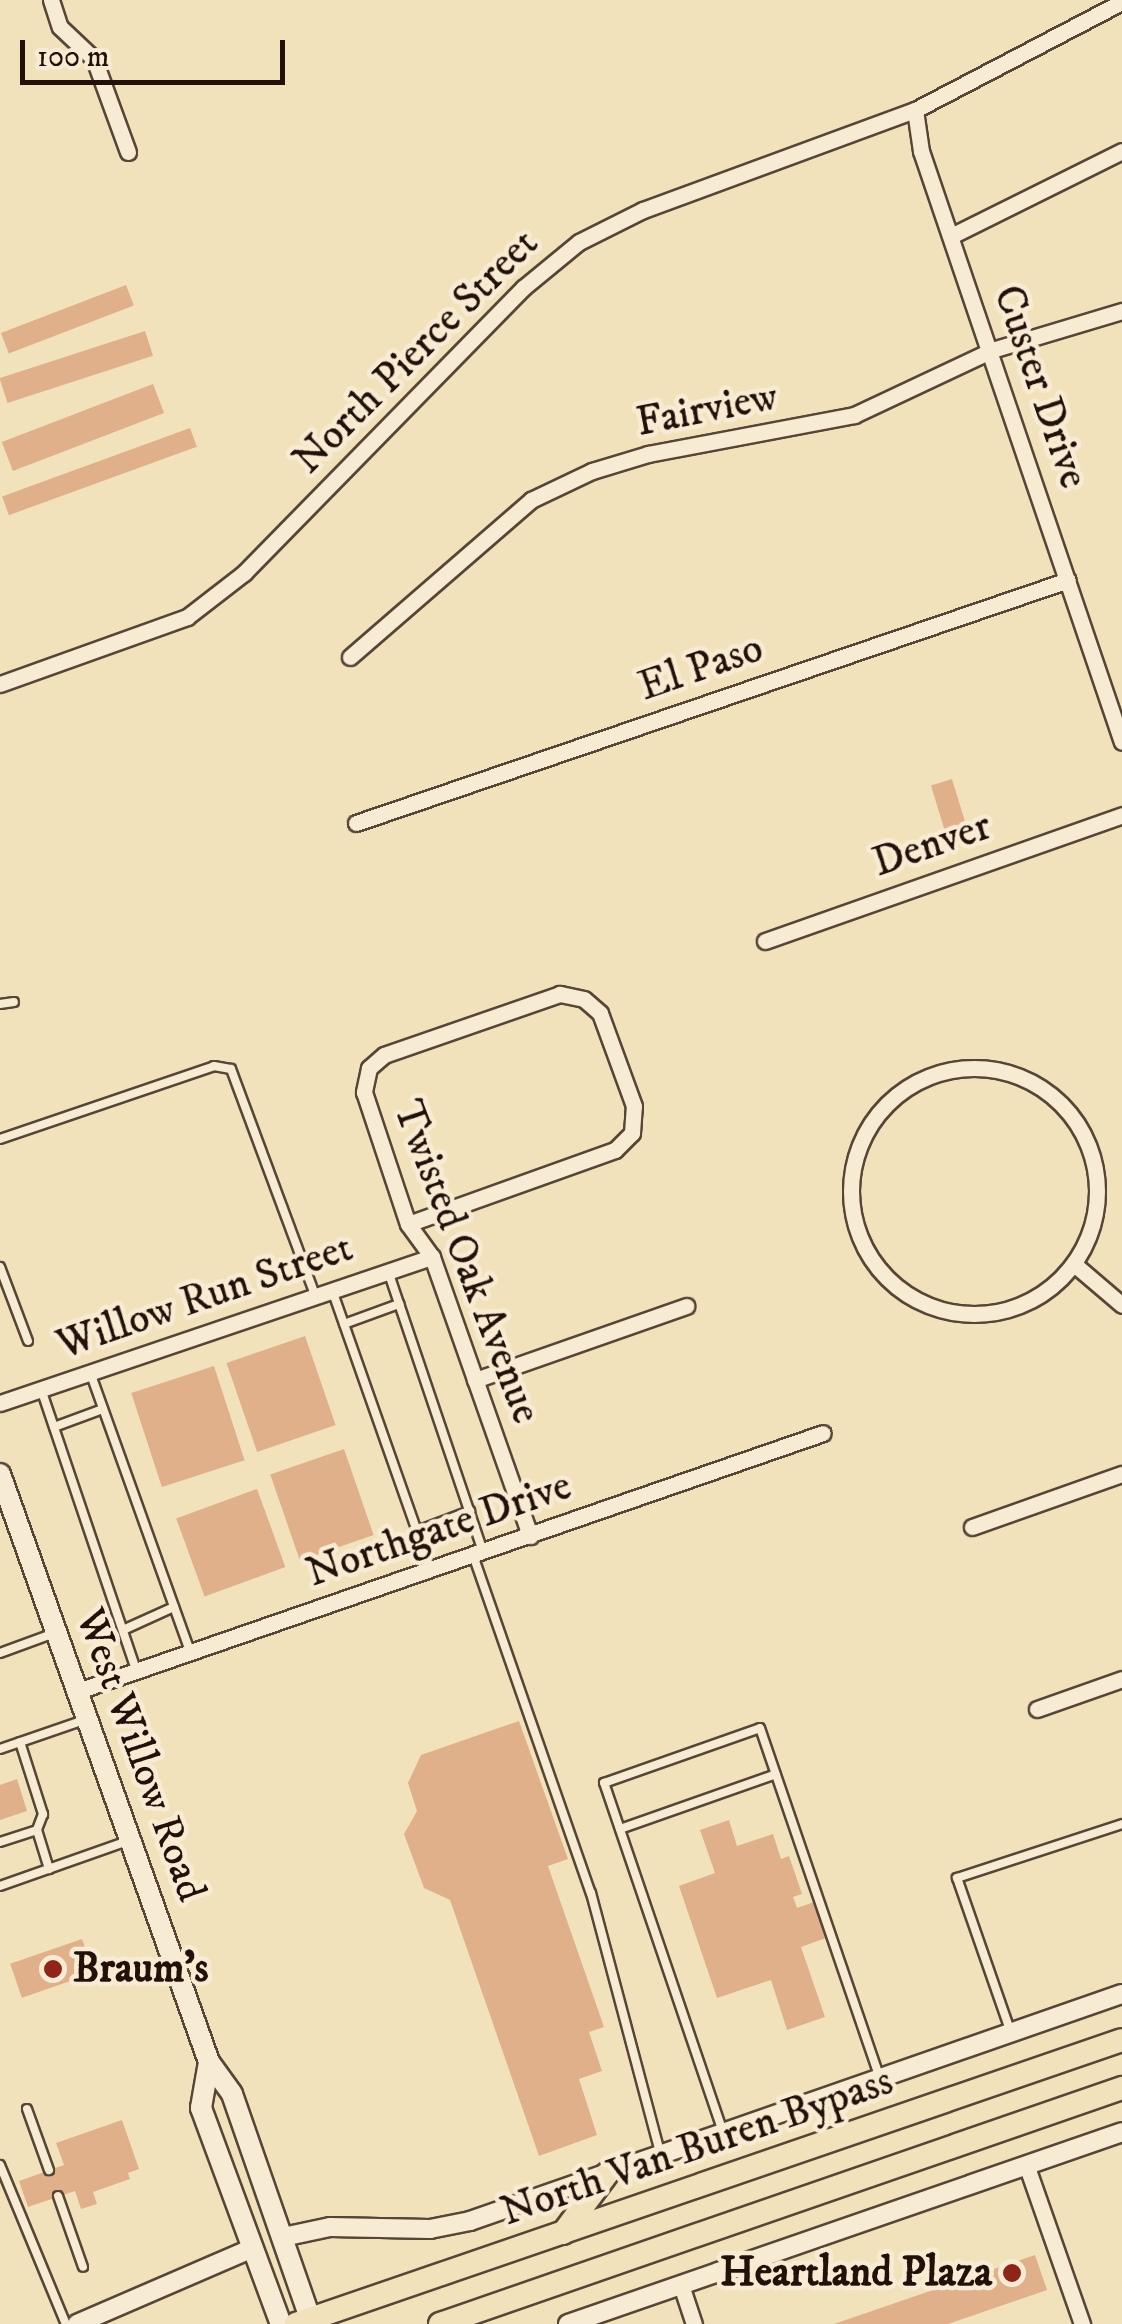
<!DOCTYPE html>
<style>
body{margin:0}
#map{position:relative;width:1122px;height:2324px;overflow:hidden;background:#f2e2bc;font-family:"IM FELL DW Pica",serif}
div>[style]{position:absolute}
.building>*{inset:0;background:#e0b08b;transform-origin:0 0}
.roads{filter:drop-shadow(2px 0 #574536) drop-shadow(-2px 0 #574536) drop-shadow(0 2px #574536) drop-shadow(0 -2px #574536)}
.service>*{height:8px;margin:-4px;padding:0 4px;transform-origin:4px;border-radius:4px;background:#f7ecd3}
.minor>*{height:15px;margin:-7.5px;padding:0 7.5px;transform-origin:7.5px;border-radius:7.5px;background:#f7ecd3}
.minor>.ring{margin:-7.5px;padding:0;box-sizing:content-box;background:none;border:15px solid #f7ecd3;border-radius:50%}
.tertiary>*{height:18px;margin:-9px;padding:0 9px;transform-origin:9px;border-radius:9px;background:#f7ecd3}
.secondary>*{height:20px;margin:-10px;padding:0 10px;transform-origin:10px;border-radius:10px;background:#f7ecd3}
.primary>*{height:22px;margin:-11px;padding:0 11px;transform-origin:11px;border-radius:11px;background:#f2e2bc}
.dots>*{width:28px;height:28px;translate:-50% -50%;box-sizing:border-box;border:5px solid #f7ecd3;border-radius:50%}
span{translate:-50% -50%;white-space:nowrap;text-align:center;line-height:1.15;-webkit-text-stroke:9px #f7ecd3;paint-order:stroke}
.street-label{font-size:42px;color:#231109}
.poi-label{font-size:42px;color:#231109;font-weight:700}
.left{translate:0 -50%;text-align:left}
.right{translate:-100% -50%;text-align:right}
.scale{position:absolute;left:20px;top:40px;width:265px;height:45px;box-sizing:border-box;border:5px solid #231109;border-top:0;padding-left:12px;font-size:30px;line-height:35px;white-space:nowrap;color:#231109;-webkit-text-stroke:8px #f7ecd3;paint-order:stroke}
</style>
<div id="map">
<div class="building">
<i style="left:126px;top:285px;width:22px;height:134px;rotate:69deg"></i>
<i style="left:145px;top:331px;width:26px;height:153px;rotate:72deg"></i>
<i style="left:153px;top:384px;width:31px;height:162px;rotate:69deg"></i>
<i style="left:190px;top:428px;width:20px;height:200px;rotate:70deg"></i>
<i style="left:952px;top:779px;width:64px;height:22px;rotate:73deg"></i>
<i style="left:305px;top:1336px;width:94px;height:83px;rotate:71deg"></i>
<i style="left:214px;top:1366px;width:99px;height:87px;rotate:72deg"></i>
<i style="left:344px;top:1449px;width:91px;height:78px;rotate:71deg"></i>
<i style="left:257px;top:1489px;width:83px;height:86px;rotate:70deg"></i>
<i style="clip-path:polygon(519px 1721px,568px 1859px,548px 1866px,604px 2027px,589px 2032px,602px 2071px,579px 2079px,597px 2135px,539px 2156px,450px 1900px,424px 1888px,404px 1834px,417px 1811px,408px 1783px,421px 1755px)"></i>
<i style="clip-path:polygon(17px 1779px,27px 1811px,0 1820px,0 1785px)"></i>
<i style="clip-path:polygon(729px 1820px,737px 1846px,773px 1834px,781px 1859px,789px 1856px,802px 1894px,793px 1897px,797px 1908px,814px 1902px,826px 1938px,801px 1947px,825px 2017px,787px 2030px,771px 1980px,717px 1998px,679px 1886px,715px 1873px,700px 1830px)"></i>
<i style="left:82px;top:1939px;width:36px;height:76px;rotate:71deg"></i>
<i style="clip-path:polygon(122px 2120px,139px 2169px,128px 2173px,130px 2179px,93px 2192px,97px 2204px,81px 2209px,75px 2191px,28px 2207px,19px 2181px,64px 2165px,56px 2143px)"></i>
<i style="clip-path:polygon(1035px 2255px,1047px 2290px,948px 2324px,834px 2324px)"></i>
</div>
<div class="roads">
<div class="service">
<i style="left:0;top:1004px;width:14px;rotate:-8deg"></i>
<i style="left:0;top:1139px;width:226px;rotate:-18.8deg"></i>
<i style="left:214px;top:1066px;width:17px;rotate:10deg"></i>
<i style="left:231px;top:1069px;width:241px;rotate:69.6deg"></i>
<i style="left:0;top:1267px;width:79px;rotate:69.3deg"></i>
<i style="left:388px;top:1271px;width:296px;rotate:71.3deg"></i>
<i style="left:332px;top:1290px;width:296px;rotate:70.6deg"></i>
<i style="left:344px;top:1324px;width:59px;rotate:-20deg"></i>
<i style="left:90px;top:1372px;width:296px;rotate:70.3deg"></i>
<i style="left:41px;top:1389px;width:296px;rotate:71.3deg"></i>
<i style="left:54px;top:1427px;width:52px;rotate:-20.2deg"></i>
<i style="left:417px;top:1531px;width:57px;rotate:-20.7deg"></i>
<i style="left:473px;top:1555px;width:358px;rotate:70.8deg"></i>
<i style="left:591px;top:1893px;width:268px;rotate:75.1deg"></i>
<i style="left:123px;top:1630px;width:56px;rotate:-24.3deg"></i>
<i style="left:0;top:1653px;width:61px;rotate:-20.2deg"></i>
<i style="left:20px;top:1742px;width:76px;rotate:72.3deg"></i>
<i style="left:43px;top:1814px;width:17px;rotate:111deg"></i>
<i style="left:37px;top:1830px;width:41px;rotate:72.9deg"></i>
<i style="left:0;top:1749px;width:89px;rotate:-19deg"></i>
<i style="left:620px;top:1829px;width:165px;rotate:-19.4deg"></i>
<i style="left:0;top:1842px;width:39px;rotate:-18deg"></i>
<i style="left:0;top:1886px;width:136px;rotate:-19.4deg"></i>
<i style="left:1010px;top:2030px;width:161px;rotate:-109.2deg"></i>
<i style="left:957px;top:1878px;width:174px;rotate:-18.1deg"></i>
<i style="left:27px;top:2109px;width:65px;rotate:70.2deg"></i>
<i style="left:723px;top:2132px;width:369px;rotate:-108.8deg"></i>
<i style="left:604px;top:1783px;width:165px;rotate:-19.4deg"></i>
<i style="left:760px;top:1728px;width:370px;rotate:71.1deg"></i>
<i style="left:0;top:2165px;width:172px;rotate:67.5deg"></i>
<i style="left:58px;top:2196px;width:75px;rotate:70.6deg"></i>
</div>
<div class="minor">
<i style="left:51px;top:0;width:28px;rotate:72deg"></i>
<i style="left:60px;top:27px;width:47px;rotate:43.3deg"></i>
<i style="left:94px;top:59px;width:99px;rotate:69.9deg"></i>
<i style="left:915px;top:110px;width:41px;rotate:81.7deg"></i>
<i style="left:921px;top:151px;width:624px;rotate:71.22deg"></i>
<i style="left:951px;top:236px;width:191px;rotate:-26.4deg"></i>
<i style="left:350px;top:657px;width:240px;rotate:-40.9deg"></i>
<i style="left:531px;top:500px;width:68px;rotate:-25.4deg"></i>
<i style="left:592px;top:471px;width:59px;rotate:-16.9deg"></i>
<i style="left:648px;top:454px;width:210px;rotate:-10.7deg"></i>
<i style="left:854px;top:415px;width:153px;rotate:-25.2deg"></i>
<i style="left:992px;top:350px;width:136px;rotate:-16.7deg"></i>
<i style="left:0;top:684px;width:199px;rotate:-19.7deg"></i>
<i style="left:187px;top:617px;width:72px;rotate:-37.7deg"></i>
<i style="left:244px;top:573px;width:399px;rotate:-45.6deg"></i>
<i style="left:523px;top:288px;width:72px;rotate:-39.4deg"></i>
<i style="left:579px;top:242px;width:72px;rotate:-26.6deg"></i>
<i style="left:643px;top:210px;width:290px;rotate:-20.2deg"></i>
<i style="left:915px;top:110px;width:233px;rotate:-27.6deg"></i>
<i style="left:356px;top:823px;width:752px;rotate:-18.84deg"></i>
<i style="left:765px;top:941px;width:379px;rotate:-19.4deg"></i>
<i class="ring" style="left:851px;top:1068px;width:231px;height:231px"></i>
<i style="left:408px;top:1224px;width:220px;rotate:-19.7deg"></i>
<i style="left:615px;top:1150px;width:24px;rotate:-45deg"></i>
<i style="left:632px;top:1133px;width:27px;rotate:-86deg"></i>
<i style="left:634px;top:1106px;width:99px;rotate:-110.1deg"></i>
<i style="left:600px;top:1013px;width:21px;rotate:-139deg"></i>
<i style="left:584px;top:999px;width:25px;rotate:-168deg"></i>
<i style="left:560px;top:994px;width:186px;rotate:160.9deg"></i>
<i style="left:384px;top:1055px;width:20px;rotate:139deg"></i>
<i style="left:369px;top:1068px;width:25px;rotate:102deg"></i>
<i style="left:364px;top:1092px;width:139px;rotate:71.6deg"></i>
<i style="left:408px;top:1224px;width:41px;rotate:54deg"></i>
<i style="left:432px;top:1257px;width:296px;rotate:70.6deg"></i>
<i style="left:1074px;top:1264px;width:63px;rotate:40.5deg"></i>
<i style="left:475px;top:1380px;width:224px;rotate:-19.3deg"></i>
<i style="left:0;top:1403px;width:456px;rotate:-18.7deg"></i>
<i style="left:972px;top:1527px;width:159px;rotate:-19.5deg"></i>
<i style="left:78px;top:1691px;width:788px;rotate:-19.1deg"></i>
<i style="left:1037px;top:1709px;width:90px;rotate:-19.4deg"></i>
<i style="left:1026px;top:2164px;width:170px;rotate:70.7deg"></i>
<i style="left:681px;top:2285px;width:41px;rotate:71.6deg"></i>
</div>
<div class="tertiary">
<i style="left:283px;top:2237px;width:48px;rotate:-12deg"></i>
<i style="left:330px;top:2227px;width:100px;rotate:1.1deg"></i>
<i style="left:430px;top:2229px;width:41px;rotate:-11.3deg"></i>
<i style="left:470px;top:2221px;width:690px;rotate:-19.2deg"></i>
<i style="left:77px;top:2324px;width:192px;rotate:-23.4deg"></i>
<i style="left:568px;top:2324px;width:586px;rotate:-19.11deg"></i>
</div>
<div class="secondary">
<i style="left:0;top:1474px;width:624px;rotate:70.43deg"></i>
<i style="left:209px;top:2062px;width:39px;rotate:54deg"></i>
<i style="left:232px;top:2094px;width:244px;rotate:70.8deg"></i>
<i style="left:209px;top:2062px;width:47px;rotate:99.9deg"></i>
<i style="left:201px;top:2108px;width:230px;rotate:69.7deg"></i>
</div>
<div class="primary">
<i style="left:563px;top:2233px;width:74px;rotate:-53.3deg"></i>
<i style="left:296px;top:2324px;width:873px;rotate:-18.97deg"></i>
<i style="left:440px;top:2324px;width:722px;rotate:-19.09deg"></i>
</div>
</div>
<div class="dots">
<i style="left:53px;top:1969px;background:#8f2418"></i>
<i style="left:1012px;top:2273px;background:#8f2418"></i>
</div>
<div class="street-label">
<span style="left:416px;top:352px;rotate:-45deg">North Pierce Street</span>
<span style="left:1040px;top:387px;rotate:71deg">Custer Drive</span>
<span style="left:707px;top:410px;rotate:-11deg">Fairview</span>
<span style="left:701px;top:668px;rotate:-19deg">El Paso</span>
<span style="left:932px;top:845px;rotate:-19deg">Denver</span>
<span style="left:466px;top:1262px;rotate:69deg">Twisted Oak Avenue</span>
<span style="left:205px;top:1297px;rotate:-19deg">Willow Run Street</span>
<span style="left:439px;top:1530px;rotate:-19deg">Northgate Drive</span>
<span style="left:140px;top:1755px;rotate:70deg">West Willow Road</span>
<span style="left:697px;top:2147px;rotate:-19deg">North Van Buren Bypass</span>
</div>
<div class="poi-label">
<span class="left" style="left:73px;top:1969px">Braum's</span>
<span class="right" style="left:992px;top:2273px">Heartland Plaza</span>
</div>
<div class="scale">100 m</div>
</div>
